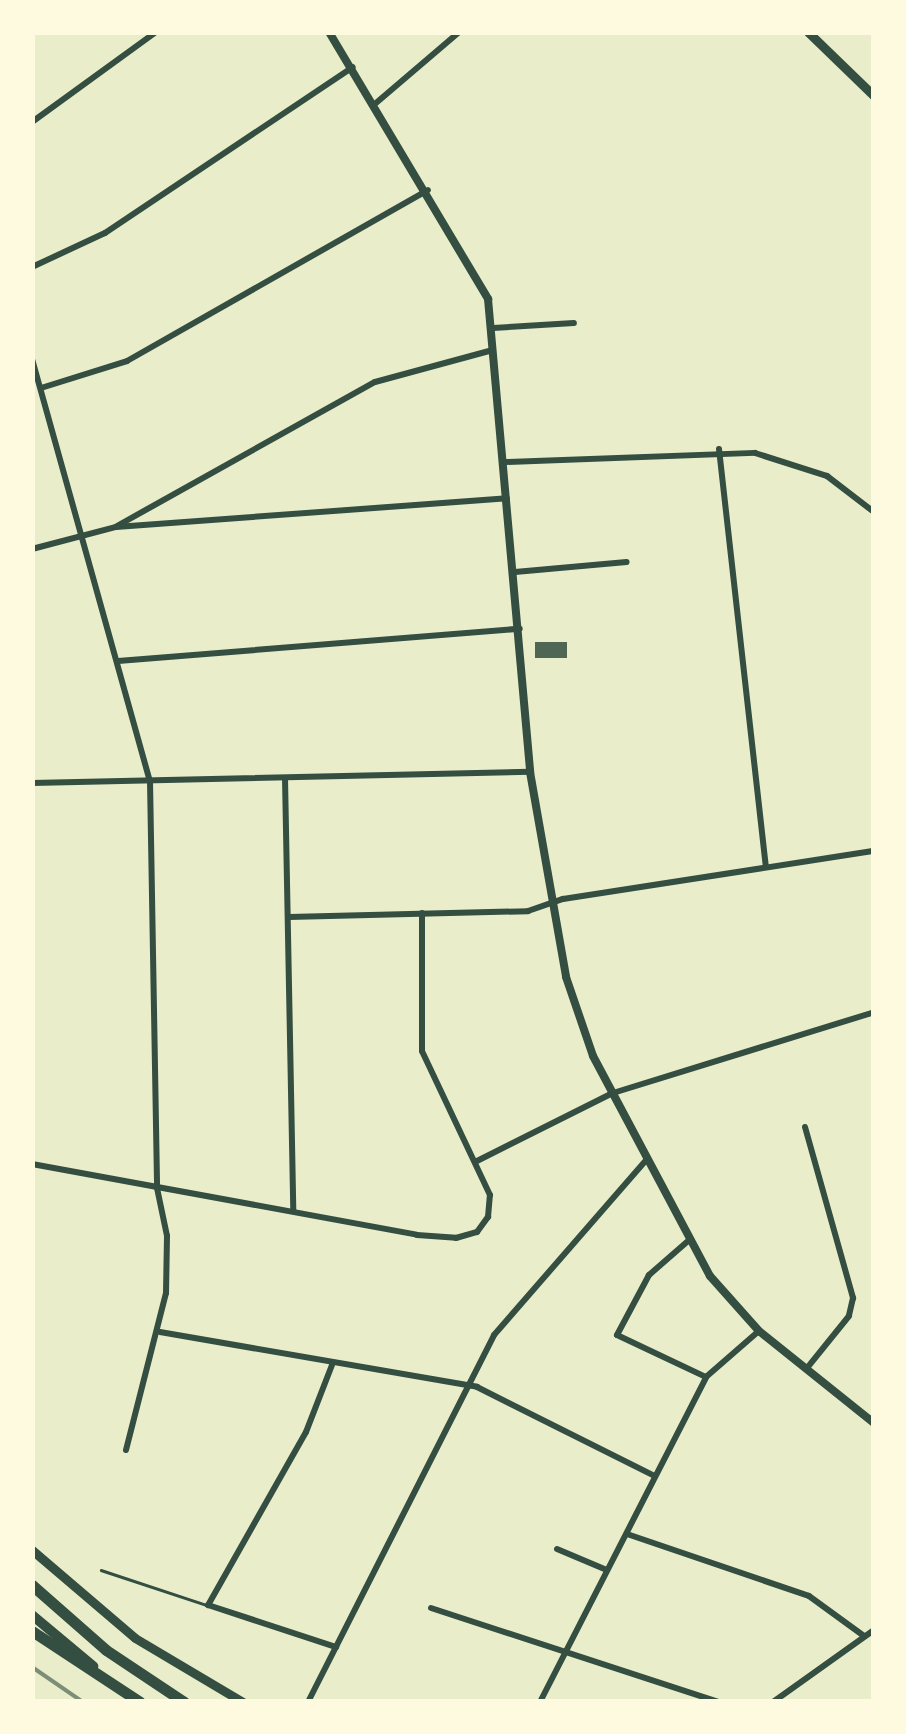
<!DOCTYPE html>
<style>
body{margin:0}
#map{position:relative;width:906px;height:1734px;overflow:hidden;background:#e9edc9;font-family:Signika,sans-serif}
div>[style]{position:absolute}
.building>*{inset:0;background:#4f6655;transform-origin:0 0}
.service>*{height:2.5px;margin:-1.25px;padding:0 1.25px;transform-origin:1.25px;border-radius:1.25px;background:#344e41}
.minor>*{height:6px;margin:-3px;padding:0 3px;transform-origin:3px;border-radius:3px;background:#344e41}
.tertiary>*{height:8px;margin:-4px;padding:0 4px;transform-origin:4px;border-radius:4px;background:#344e41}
.secondary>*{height:9px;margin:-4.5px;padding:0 4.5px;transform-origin:4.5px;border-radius:4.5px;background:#344e41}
.primary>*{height:10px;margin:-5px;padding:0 5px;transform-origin:5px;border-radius:5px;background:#344e41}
.motorway>*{height:11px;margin:-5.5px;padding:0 5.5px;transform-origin:5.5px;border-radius:5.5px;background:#344e41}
.rail>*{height:4px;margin:-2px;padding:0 2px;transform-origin:2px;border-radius:2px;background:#7c8e77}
span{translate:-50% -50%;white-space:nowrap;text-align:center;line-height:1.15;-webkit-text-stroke:9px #fefae0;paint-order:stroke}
.frame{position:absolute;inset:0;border:35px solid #fefae0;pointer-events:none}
</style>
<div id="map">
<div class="building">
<i style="left:535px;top:642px;width:32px;height:16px"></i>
</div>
<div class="service">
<i style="left:101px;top:1570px;width:112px;rotate:18.3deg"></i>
</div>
<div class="minor">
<i style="left:376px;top:103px;width:109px;rotate:-40.5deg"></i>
<i style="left:32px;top:122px;width:153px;rotate:-36deg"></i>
<i style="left:32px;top:267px;width:81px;rotate:-25deg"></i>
<i style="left:105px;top:233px;width:298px;rotate:-33.8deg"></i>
<i style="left:493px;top:328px;width:81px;rotate:-3.5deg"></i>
<i style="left:32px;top:359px;width:438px;rotate:74.4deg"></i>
<i style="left:150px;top:781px;width:407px;rotate:89deg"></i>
<i style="left:157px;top:1188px;width:49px;rotate:78.2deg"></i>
<i style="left:167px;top:1236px;width:57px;rotate:91deg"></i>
<i style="left:166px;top:1293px;width:162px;rotate:104.3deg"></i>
<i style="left:41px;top:388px;width:90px;rotate:-17.4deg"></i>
<i style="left:127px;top:361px;width:346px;rotate:-29.6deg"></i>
<i style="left:719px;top:449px;width:420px;rotate:83.6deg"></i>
<i style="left:506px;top:462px;width:249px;rotate:-2.1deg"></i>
<i style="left:755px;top:453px;width:76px;rotate:17.7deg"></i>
<i style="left:827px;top:476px;width:59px;rotate:37.5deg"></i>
<i style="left:117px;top:526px;width:295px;rotate:-29.2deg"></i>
<i style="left:375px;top:382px;width:122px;rotate:-15.2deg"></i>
<i style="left:32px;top:549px;width:87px;rotate:-14.7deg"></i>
<i style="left:116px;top:527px;width:392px;rotate:-4.2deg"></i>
<i style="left:515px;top:572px;width:112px;rotate:-5.1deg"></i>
<i style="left:118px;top:661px;width:403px;rotate:-4.6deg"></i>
<i style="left:285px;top:778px;width:432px;rotate:88.9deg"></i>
<i style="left:32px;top:783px;width:498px;rotate:-1.3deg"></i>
<i style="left:289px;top:917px;width:239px;rotate:-1.4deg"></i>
<i style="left:528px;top:911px;width:37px;rotate:-19deg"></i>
<i style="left:563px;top:899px;width:315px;rotate:-8.8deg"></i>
<i style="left:805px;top:1127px;width:178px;rotate:74.3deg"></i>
<i style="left:853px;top:1298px;width:18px;rotate:103deg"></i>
<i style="left:849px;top:1316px;width:67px;rotate:128.9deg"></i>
<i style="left:475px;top:1162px;width:154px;rotate:-26.6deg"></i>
<i style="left:613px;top:1093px;width:273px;rotate:-17.2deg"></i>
<i style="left:32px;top:1164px;width:391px;rotate:10.4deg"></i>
<i style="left:417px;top:1235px;width:39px;rotate:4deg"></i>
<i style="left:456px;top:1238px;width:22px;rotate:-16deg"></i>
<i style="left:477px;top:1232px;width:19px;rotate:-54deg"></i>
<i style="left:488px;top:1217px;width:22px;rotate:-85deg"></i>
<i style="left:490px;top:1195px;width:159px;rotate:-115.3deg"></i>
<i style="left:422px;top:1051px;width:138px;rotate:-90deg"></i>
<i style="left:688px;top:1241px;width:52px;rotate:138.9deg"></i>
<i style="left:649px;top:1275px;width:68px;rotate:118.1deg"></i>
<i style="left:617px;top:1335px;width:98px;rotate:25.3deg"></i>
<i style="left:160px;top:1332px;width:322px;rotate:9.8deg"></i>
<i style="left:477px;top:1387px;width:199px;rotate:26.6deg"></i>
<i style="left:332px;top:1365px;width:72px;rotate:111.2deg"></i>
<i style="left:306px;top:1432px;width:199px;rotate:119.5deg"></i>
<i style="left:208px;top:1605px;width:135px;rotate:18.2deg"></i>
<i style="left:627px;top:1534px;width:192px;rotate:18.8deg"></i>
<i style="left:809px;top:1596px;width:68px;rotate:36deg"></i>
<i style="left:557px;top:1549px;width:54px;rotate:22.8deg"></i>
<i style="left:431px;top:1608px;width:303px;rotate:18.1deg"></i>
<i style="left:308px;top:1702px;width:411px;rotate:-63.1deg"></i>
<i style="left:494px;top:1335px;width:232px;rotate:-49deg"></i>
<i style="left:540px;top:1702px;width:365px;rotate:-62.9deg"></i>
<i style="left:706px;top:1377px;width:70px;rotate:-41deg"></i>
<i style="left:773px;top:1702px;width:124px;rotate:-35.5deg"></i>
</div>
<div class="tertiary">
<i style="left:329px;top:32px;width:311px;rotate:59.2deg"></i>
<i style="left:488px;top:299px;width:475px;rotate:84.9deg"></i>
<i style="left:530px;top:772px;width:208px;rotate:80deg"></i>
<i style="left:566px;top:977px;width:83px;rotate:71.1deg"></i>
<i style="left:593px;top:1056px;width:249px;rotate:62deg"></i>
<i style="left:710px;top:1276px;width:74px;rotate:48.3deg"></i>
<i style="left:759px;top:1331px;width:147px;rotate:38.7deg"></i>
</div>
<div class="secondary">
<i style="left:808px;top:32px;width:92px;rotate:44.1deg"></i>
<i style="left:32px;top:1550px;width:135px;rotate:40.5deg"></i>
<i style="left:135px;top:1638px;width:126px;rotate:30.7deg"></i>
</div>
<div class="primary">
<i style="left:32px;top:1615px;width:80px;rotate:39.9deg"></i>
</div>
<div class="motorway">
<i style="left:32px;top:1585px;width:98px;rotate:41.3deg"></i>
<i style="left:106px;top:1650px;width:94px;rotate:33.7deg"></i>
<i style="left:32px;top:1631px;width:129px;rotate:33.3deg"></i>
</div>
<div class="rail">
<i style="left:32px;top:1667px;width:62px;rotate:34.5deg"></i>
</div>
<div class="frame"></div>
</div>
